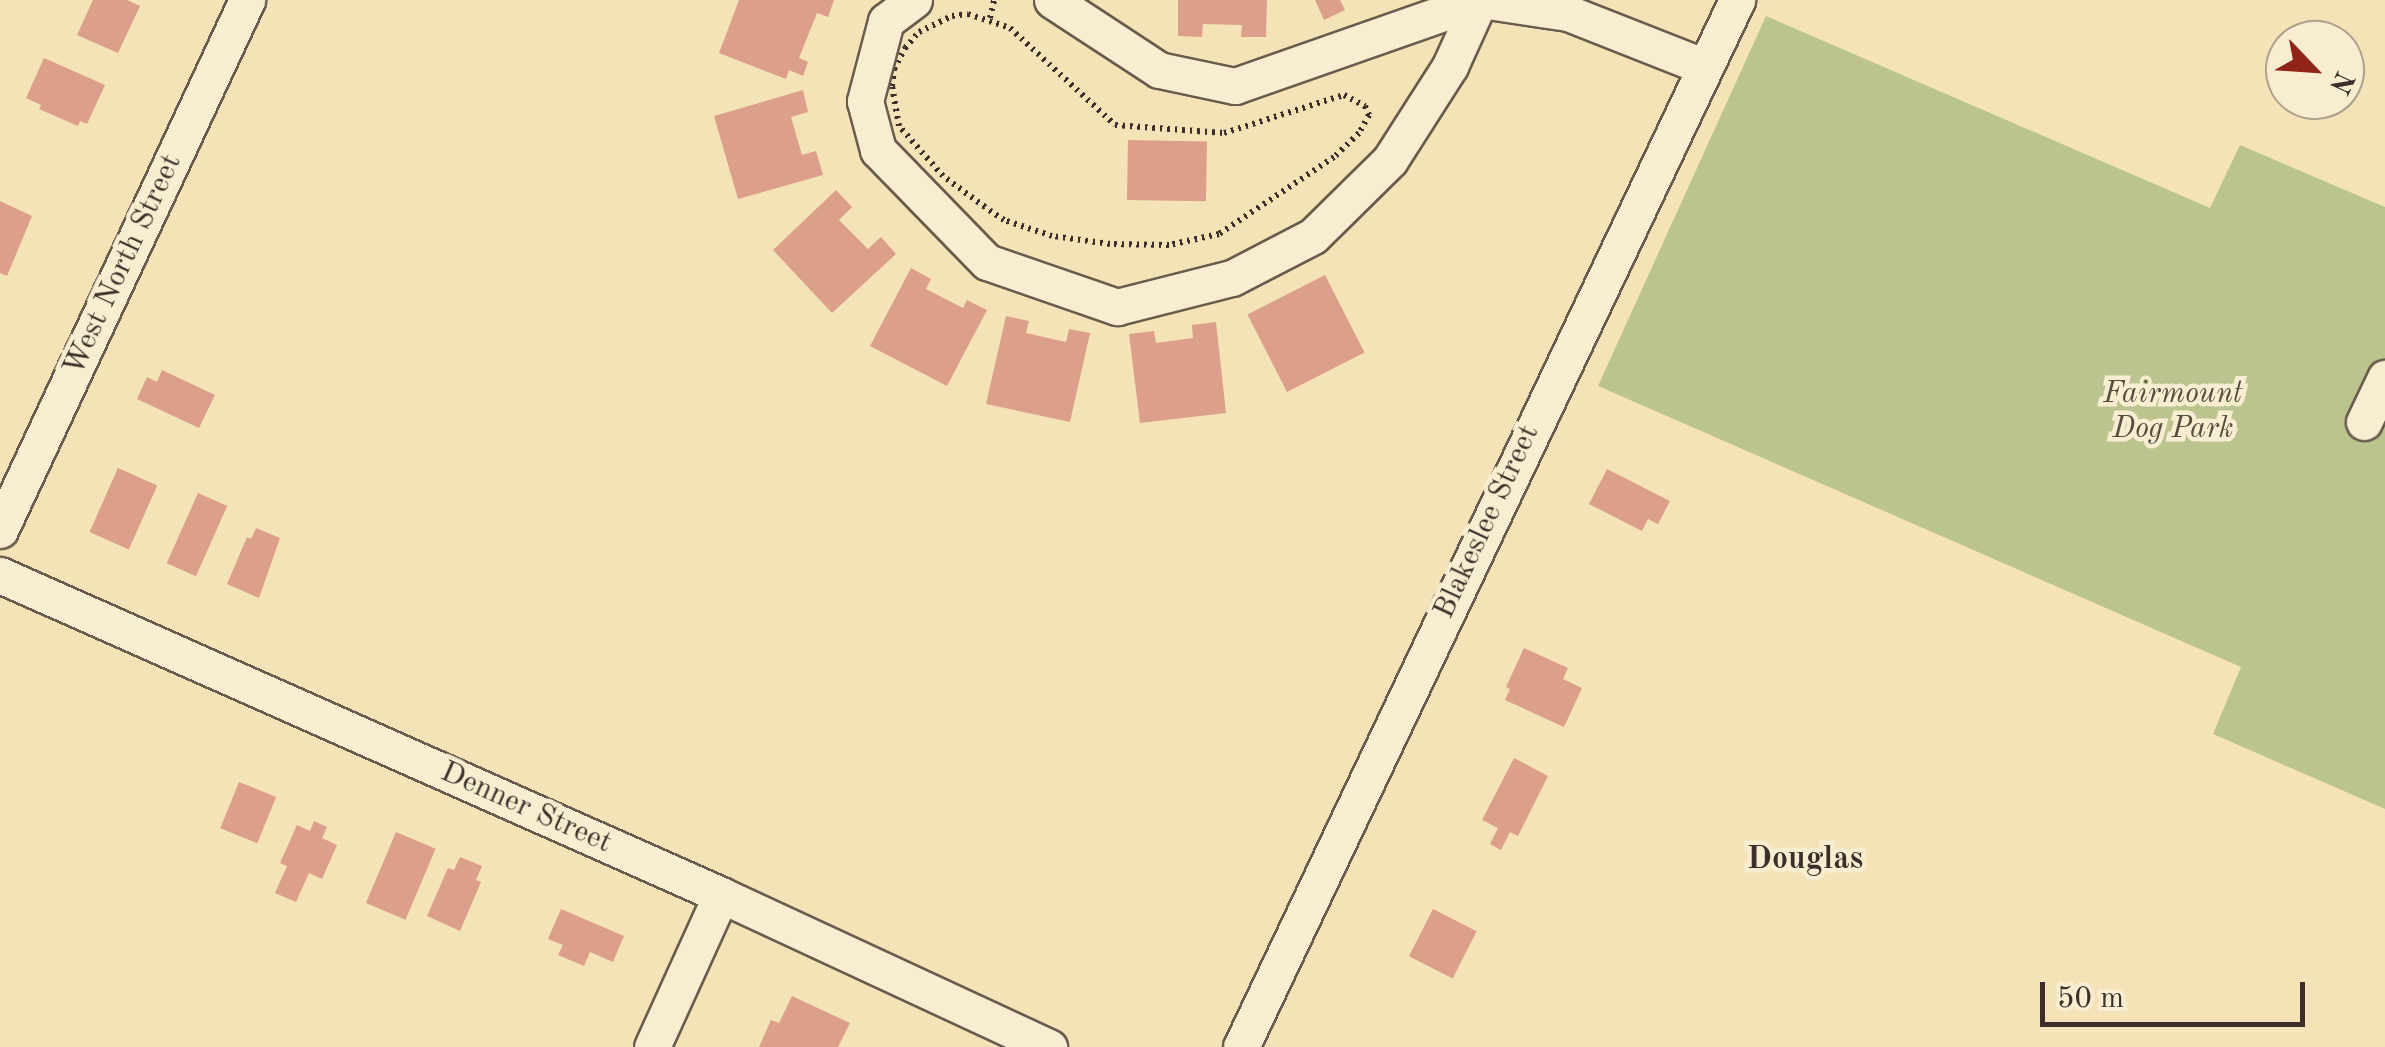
<!DOCTYPE html>
<style>
body{margin:0}
#map{position:relative;width:2385px;height:1047px;overflow:hidden;background:#f4e3b7;font-family:"Old Standard TT",serif}
div>[style]{position:absolute}
.green>*{inset:0;background:#bbc48f}
.building>*{inset:0;background:#dc9f89;transform-origin:0 0}
.path>*{height:6px;margin-top:-3px;transform-origin:0;background:repeating-linear-gradient(90deg,#3c2f29 0 2.5px,transparent 0 7.5px)}
.roads{filter:drop-shadow(2px 0 #6a5c4c) drop-shadow(-2px 0 #6a5c4c) drop-shadow(0 2px #6a5c4c) drop-shadow(0 -2px #6a5c4c)}
.minor>*{height:35px;margin:-17.5px;padding:0 17.5px;transform-origin:17.5px;border-radius:17.5px;background:#f8edd0}
span{translate:-50% -50%;white-space:nowrap;text-align:center;line-height:1.15;-webkit-text-stroke:9px #f8edd0;paint-order:stroke}
.street-label{font-size:30px;color:#3c2f29}
.park-label{font-size:30px;color:#554d3d;font-style:italic}
.neighbourhood-label{font-size:32px;color:#3c2f29;font-weight:700}
.north{position:absolute;left:2265px;top:20px;width:100px;height:100px;box-sizing:border-box;background:#f8edd0;border:2px solid #ada18d;border-radius:50%;rotate:115deg;font-size:28px;font-weight:700;line-height:40px;text-align:center;color:#3c2f29}
.north::after{content:'';display:block;margin:auto;width:35px;height:45px;background:#8f2418;clip-path:polygon(50% 0,100% 100%,50% 72%,0 100%)}
.scale{position:absolute;left:2040px;top:982px;width:265px;height:45px;box-sizing:border-box;border:5px solid #3c2f29;border-top:0;padding-left:12px;font-size:30px;line-height:35px;white-space:nowrap;color:#3c2f29;-webkit-text-stroke:8px #f8edd0;paint-order:stroke}
</style>
<div id="map">
<div class="green">
<i style="clip-path:polygon(1766px 16px,2210px 208px,2240px 145px,2385px 207px,2385px 809px,2213px 734px,2241px 667px,1598px 386px)"></i>
</div>
<div class="building">
<i style="clip-path:polygon(93px 0,127px 0,140px 6px,118px 53px,77px 35px)"></i>
<i style="clip-path:polygon(739px 0,834px 0,828px 17px,817px 13px,799px 58px,808px 62px,803px 76px,789px 70px,786px 79px,719px 53px)"></i>
<i style="clip-path:polygon(1178px 0,1267px 0,1266px 37px,1241px 37px,1242px 25px,1203px 24px,1202px 37px,1178px 36px)"></i>
<i style="clip-path:polygon(1315px 0,1340px 0,1345px 10px,1324px 20px)"></i>
<i style="clip-path:polygon(44px 58px,105px 85px,87px 124px,80px 121px,78px 126px,39px 109px,41px 105px,26px 98px)"></i>
<i style="clip-path:polygon(803px 90px,808px 112px,791px 117px,802px 155px,816px 151px,823px 175px,738px 199px,714px 116px)"></i>
<i style="left:1128px;top:140px;width:79px;height:60px;rotate:1deg"></i>
<i style="clip-path:polygon(836px 190px,852px 207px,839px 220px,868px 249px,881px 237px,896px 254px,832px 313px,773px 250px)"></i>
<i style="clip-path:polygon(0 201px,32px 216px,7px 276px,0 273px)"></i>
<i style="clip-path:polygon(911px 268px,931px 279px,926px 289px,963px 308px,967px 300px,987px 310px,947px 386px,870px 346px)"></i>
<i style="left:1325px;top:275px;width:87px;height:87px;rotate:63deg"></i>
<i style="clip-path:polygon(1006px 316px,1029px 321px,1026px 333px,1066px 342px,1069px 329px,1090px 333px,1070px 422px,986px 404px)"></i>
<i style="clip-path:polygon(1216px 322px,1226px 413px,1140px 423px,1129px 334px,1154px 331px,1156px 343px,1193px 338px,1192px 325px)"></i>
<i style="clip-path:polygon(162px 370px,215px 395px,199px 428px,137px 399px,147px 377px,157px 382px)"></i>
<i style="left:118px;top:468px;width:43px;height:70px;rotate:24deg"></i>
<i style="clip-path:polygon(1607px 469px,1670px 501px,1658px 524px,1648px 519px,1642px 531px,1589px 504px)"></i>
<i style="left:198px;top:493px;width:32px;height:77px;rotate:24deg"></i>
<i style="clip-path:polygon(256px 528px,280px 538px,259px 598px,227px 584px,247px 537px,251px 539px)"></i>
<i style="clip-path:polygon(1524px 648px,1568px 668px,1563px 679px,1582px 688px,1564px 727px,1505px 700px,1510px 689px,1506px 687px)"></i>
<i style="clip-path:polygon(1514px 758px,1548px 776px,1518px 836px,1510px 832px,1501px 850px,1490px 844px,1498px 828px,1482px 820px)"></i>
<i style="left:239px;top:782px;width:40px;height:50px;rotate:22deg"></i>
<i style="clip-path:polygon(314px 821px,327px 827px,322px 838px,337px 845px,322px 879px,309px 873px,296px 902px,275px 893px,287px 866px,280px 863px,297px 825px,310px 831px)"></i>
<i style="left:396px;top:832px;width:43px;height:77px;rotate:23deg"></i>
<i style="clip-path:polygon(460px 857px,482px 866px,476px 880px,481px 882px,460px 931px,427px 916px,448px 868px,454px 870px)"></i>
<i style="clip-path:polygon(561px 909px,624px 936px,613px 962px,590px 952px,584px 966px,558px 955px,563px 945px,548px 939px)"></i>
<i style="left:1433px;top:909px;width:49px;height:53px;rotate:27deg"></i>
<i style="clip-path:polygon(792px 996px,850px 1023px,838px 1047px,759px 1047px,771px 1020px,779px 1023px)"></i>
</div>
<div class="path">
<i style="left:968px;top:14px;width:44px;rotate:18.4deg"></i>
<i style="left:1010px;top:28px;width:143px;rotate:42.7deg"></i>
<i style="left:1115px;top:125px;width:109px;rotate:4.2deg"></i>
<i style="left:1224px;top:133px;width:126px;rotate:-17.6deg"></i>
<i style="left:1344px;top:95px;width:24px;rotate:28deg"></i>
<i style="left:1365px;top:106px;width:10px;rotate:66deg"></i>
<i style="left:1369px;top:115px;width:21px;rotate:119deg"></i>
<i style="left:1359px;top:133px;width:35px;rotate:136deg"></i>
<i style="left:1334px;top:157px;width:138px;rotate:146.2deg"></i>
<i style="left:1219px;top:234px;width:51px;rotate:167.6deg"></i>
<i style="left:1169px;top:245px;width:59px;rotate:-179deg"></i>
<i style="left:1110px;top:244px;width:59px;rotate:-172.1deg"></i>
<i style="left:1052px;top:236px;width:51px;rotate:-161.6deg"></i>
<i style="left:1004px;top:220px;width:23px;rotate:-146deg"></i>
<i style="left:985px;top:207px;width:52px;rotate:-143.6deg"></i>
<i style="left:943px;top:176px;width:67px;rotate:-131.3deg"></i>
<i style="left:899px;top:126px;width:41px;rotate:-99.9deg"></i>
<i style="left:892px;top:86px;width:17px;rotate:-83deg"></i>
<i style="left:894px;top:69px;width:24px;rotate:-62deg"></i>
<i style="left:905px;top:48px;width:21px;rotate:-49deg"></i>
<i style="left:919px;top:32px;width:37px;rotate:-26deg"></i>
<i style="left:952px;top:16px;width:16px;rotate:-7deg"></i>
<i style="left:990px;top:18px;width:18px;rotate:-77deg"></i>
</div>
<div class="roads">
<div class="minor">
<i style="left:914px;top:0;width:35px;rotate:143deg"></i>
<i style="left:886px;top:21px;width:83px;rotate:104.7deg"></i>
<i style="left:865px;top:101px;width:51px;rotate:75.1deg"></i>
<i style="left:878px;top:150px;width:156px;rotate:45.8deg"></i>
<i style="left:987px;top:262px;width:138px;rotate:19.1deg"></i>
<i style="left:1117px;top:307px;width:119px;rotate:-14.2deg"></i>
<i style="left:1232px;top:278px;width:91px;rotate:-27.4deg"></i>
<i style="left:1313px;top:236px;width:108px;rotate:-44.6deg"></i>
<i style="left:1390px;top:160px;width:112px;rotate:-57.4deg"></i>
<i style="left:1450px;top:66px;width:72px;rotate:-65.6deg"></i>
<i style="left:1052px;top:0;width:128px;rotate:33.2deg"></i>
<i style="left:1159px;top:70px;width:78px;rotate:11.9deg"></i>
<i style="left:1235px;top:86px;width:260px;rotate:-19.3deg"></i>
<i style="left:1481px;top:0;width:88px;rotate:8.5deg"></i>
<i style="left:1568px;top:13px;width:147px;rotate:21.5deg"></i>
<i style="left:2364px;top:422px;width:49px;rotate:-64.5deg"></i>
<i style="left:0;top:530px;width:585px;rotate:-65.01deg"></i>
<i style="left:0;top:575px;width:789px;rotate:23.93deg"></i>
<i style="left:721px;top:895px;width:362px;rotate:24.9deg"></i>
<i style="left:652px;top:1047px;width:167px;rotate:-65.6deg"></i>
<i style="left:1241px;top:1047px;width:1159px;rotate:-64.65deg"></i>
</div>
</div>
<div class="street-label">
<span style="left:123px;top:265px;rotate:-65deg">West North Street</span>
<span style="left:1487px;top:522px;rotate:-65deg">Blakeslee Street</span>
<span style="left:526px;top:808px;rotate:24deg">Denner Street</span>
</div>
<div class="park-label">
<span style="left:2173px;top:411px">Fairmount<br>Dog Park</span>
</div>
<div class="neighbourhood-label">
<span style="left:1805px;top:860px">Douglas</span>
</div>
<div class="north">N</div>
<div class="scale">50 m</div>
</div>
